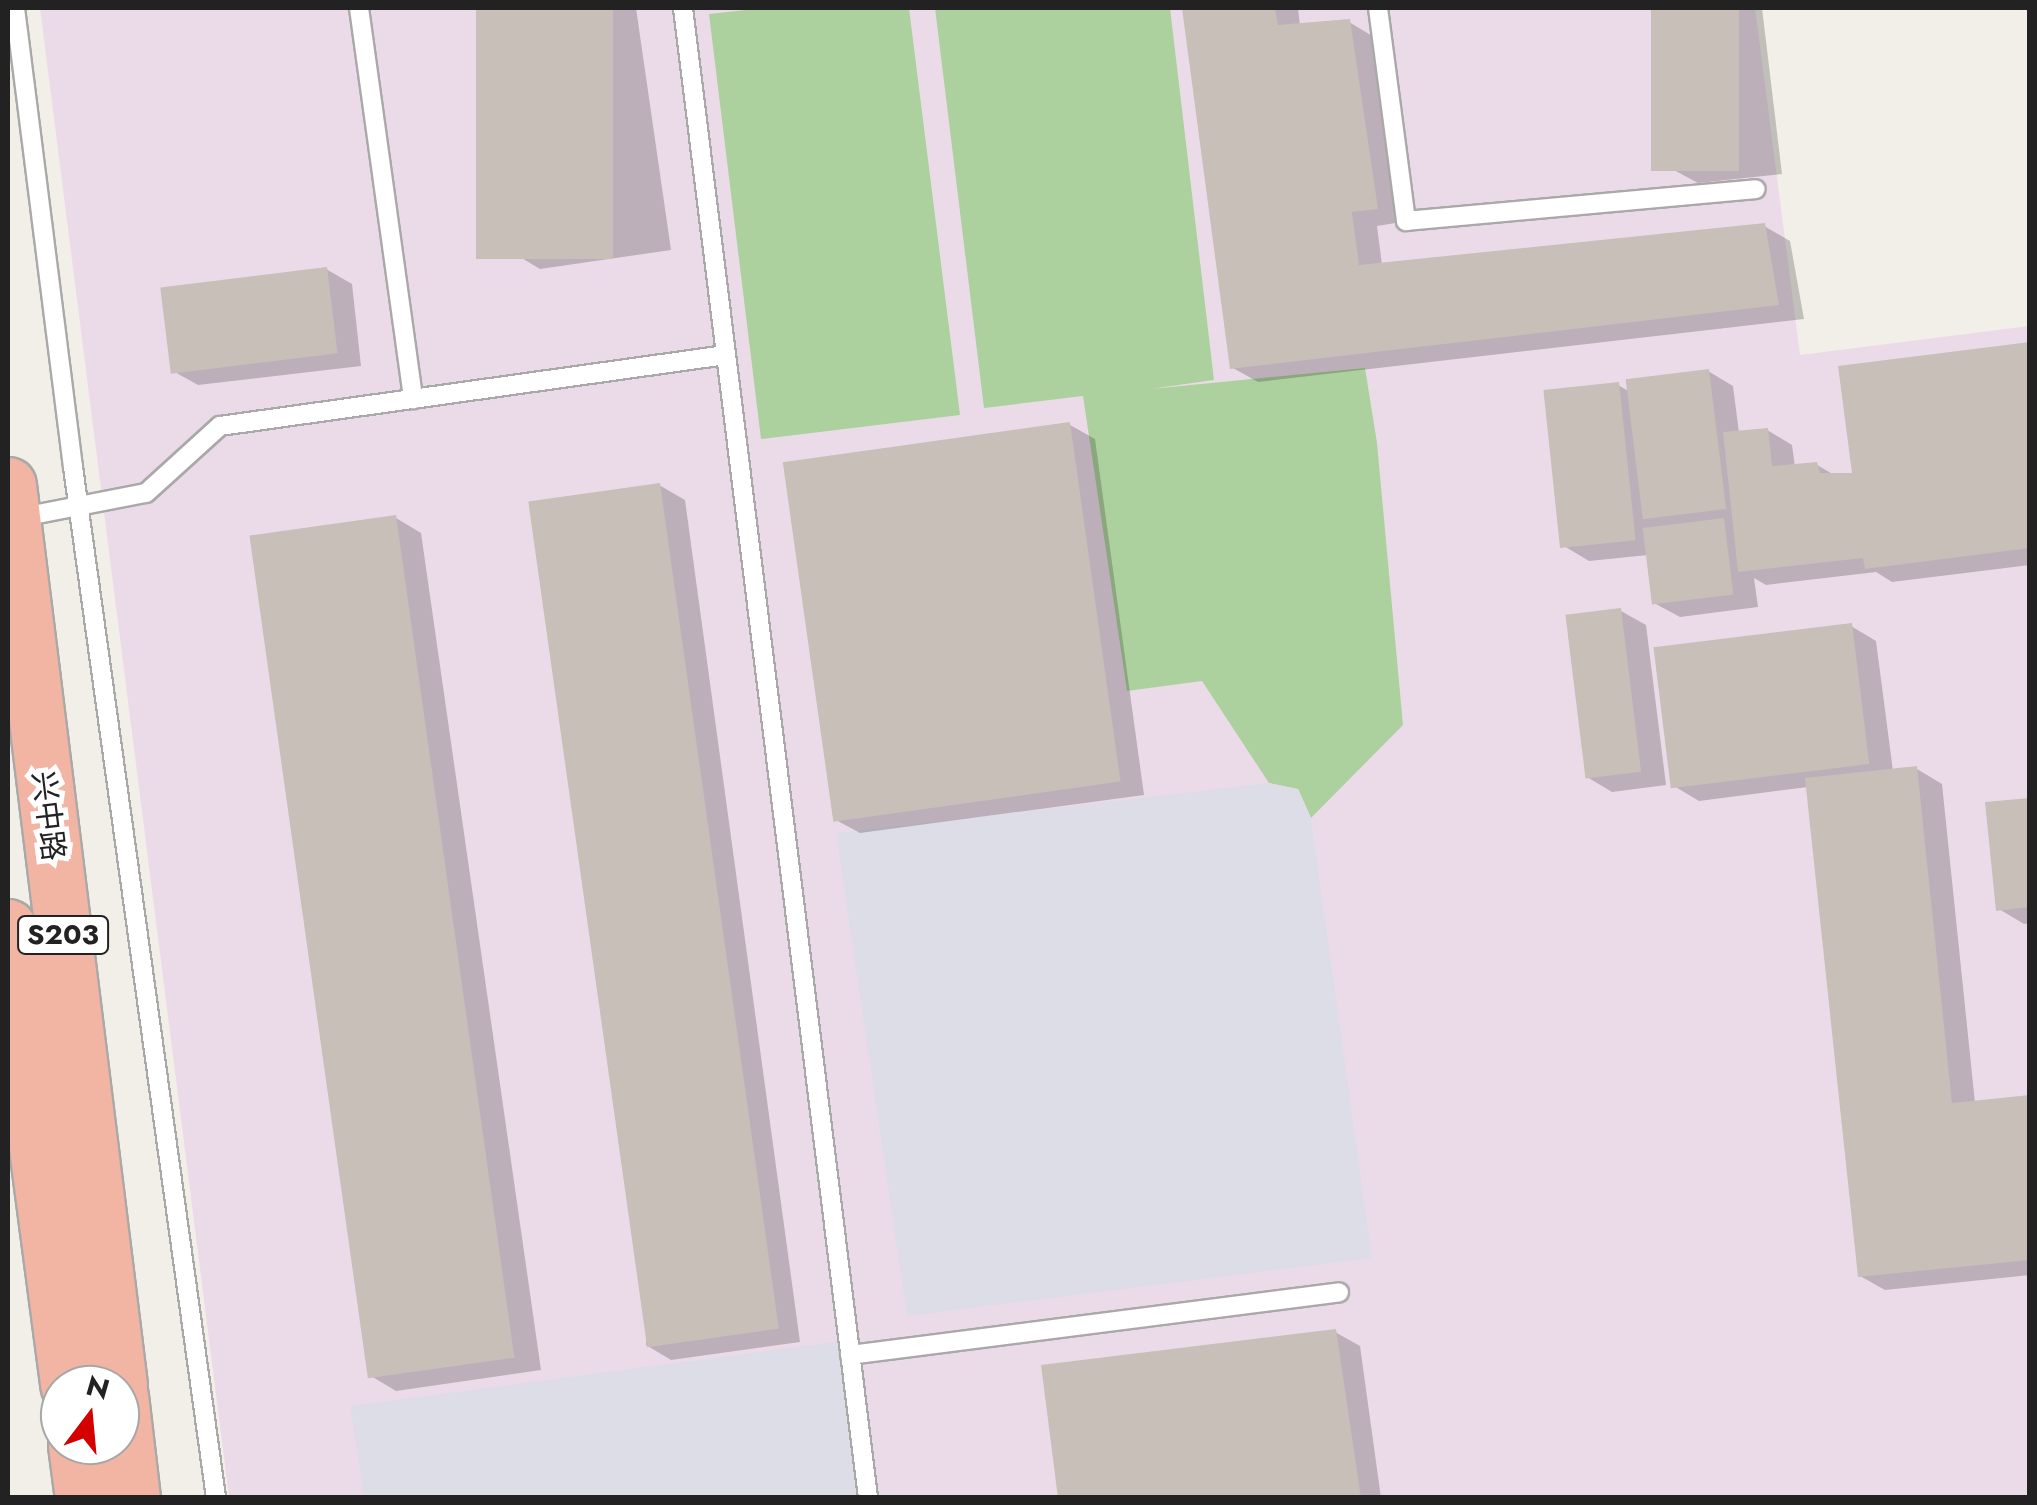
<!DOCTYPE html>
<meta charset="utf-8">
<style>
body{margin:0}
#map{position:relative;width:2037px;height:1505px;overflow:hidden;background:#f2efe9;font-family:Jost,"Noto Sans SC",sans-serif}
div>[style]{position:absolute}
.industrial>*{inset:0;background:#ebdbe8}
.forest>*{inset:0;background:#add19e}
.plaza>*{inset:0;background:#dddde8}
.shadow>*{inset:0;background:#0003}
.building>*{inset:0;background:#c7bfb8;transform-origin:0 0}
.roads{filter:drop-shadow(2px 0 #a9a9a9) drop-shadow(-2px 0 #a9a9a9) drop-shadow(0 2px #a9a9a9) drop-shadow(0 -2px #a9a9a9)}
.service>*{height:18px;margin:-9px;padding:0 9px;transform-origin:9px;border-radius:9px;background:#fff}
.trunk>*{height:55px;margin:-27.5px;padding:0 27.5px;transform-origin:27.5px;border-radius:27.5px;background:#f2b4a3}
span{translate:-50% -50%;white-space:nowrap;text-align:center;line-height:1.15;-webkit-text-stroke:10px #fff;paint-order:stroke}
.shield-label span{padding:2px 8px;background:#fff;border:2px solid;border-radius:8px;-webkit-text-stroke-width:0}
.shield-label{font-size:28px;color:#222;font-weight:700}
.street-label{font-size:30px;color:#222}
.frame{position:absolute;inset:0;border:10px solid #222;pointer-events:none}
.north{position:absolute;left:40px;top:1365px;width:100px;height:100px;box-sizing:border-box;background:#fff;border:2px solid #a7a7a7;border-radius:50%;rotate:16deg;font-size:28px;font-weight:700;line-height:40px;text-align:center;color:#222}
.north::after{content:'';display:block;margin:auto;width:35px;height:45px;background:#d40000;clip-path:polygon(50% 0,100% 100%,50% 72%,0 100%)}
</style>
<div id="map">
<div class="industrial">
<i style="clip-path:polygon(40px 8px,1755px 8px,1800px 355px,2029px 326px,2029px 1497px,229px 1497px)"></i>
</div>
<div class="forest">
<i style="clip-path:polygon(764px 8px,909px 8px,960px 415px,761px 439px,709px 14px)"></i>
<i style="clip-path:polygon(935px 8px,1170px 8px,1214px 380px,1150px 389px,1365px 368px,1377px 443px,1403px 725px,1311px 818px,1298px 789px,1269px 783px,1202px 681px,1127px 691px,1083px 396px,984px 408px)"></i>
</div>
<div class="plaza">
<i style="clip-path:polygon(1268px 783px,1298px 789px,1311px 818px,1372px 1258px,907px 1316px,836px 833px)"></i>
<i style="clip-path:polygon(848px 1340px,868px 1497px,364px 1497px,350px 1406px)"></i>
</div>
<div class="shadow">
<i style="clip-path:polygon(479px 8px,636px 8px,671px 250px,540px 269px,515px 254px)"></i>
<i style="clip-path:polygon(1184px 8px,1298px 8px,1300px 26px,1349px 22px,1374px 37px,1402px 222px,1377px 226px,1382px 265px,1764px 226px,1790px 241px,1804px 319px,1258px 382px,1233px 368px)"></i>
<i style="clip-path:polygon(1653px 8px,1762px 8px,1782px 174px,1698px 183px,1672px 169px)"></i>
<i style="clip-path:polygon(326px 269px,352px 284px,361px 366px,198px 385px,173px 371px)"></i>
<i style="clip-path:polygon(2030px 344px,2030px 565px,1892px 582px,1876px 572px,1766px 585px,1754px 578px,1758px 607px,1680px 617px,1654px 603px,1648px 555px,1589px 561px,1564px 546px,1618px 385px,1630px 392px,1708px 371px,1733px 386px,1739px 433px,1767px 430px,1792px 445px,1795px 467px,1817px 465px,1836px 476px,1855px 475px)"></i>
<i style="clip-path:polygon(1070px 425px,1095px 439px,1144px 795px,860px 833px,834px 819px)"></i>
<i style="clip-path:polygon(659px 485px,685px 500px,800px 1342px,671px 1360px,646px 1345px)"></i>
<i style="clip-path:polygon(396px 518px,421px 533px,541px 1370px,396px 1391px,371px 1376px)"></i>
<i style="clip-path:polygon(1621px 611px,1646px 625px,1666px 785px,1612px 792px,1587px 777px)"></i>
<i style="clip-path:polygon(1851px 626px,1876px 641px,1893px 771px,1917px 769px,1942px 784px,1975px 1103px,2030px 1098px,2030px 1275px,1885px 1290px,1860px 1276px,1808px 787px,1699px 801px,1674px 786px)"></i>
<i style="clip-path:polygon(2030px 800px,2030px 923px,2024px 924px,1999px 909px)"></i>
<i style="clip-path:polygon(1335px 1332px,1360px 1346px,1381px 1498px,1062px 1498px)"></i>
</div>
<div class="building">
<i style="left:476px;top:8px;width:137px;height:251px"></i>
<i style="clip-path:polygon(1182px 8px,1275px 8px,1278px 25px,1350px 19px,1378px 209px,1352px 212px,1359px 265px,1765px 223px,1779px 305px,1230px 369px)"></i>
<i style="left:1651px;top:8px;width:88px;height:163px"></i>
<i style="left:327px;top:267px;width:87px;height:168px;rotate:83deg"></i>
<i style="clip-path:polygon(2030px 342px,2030px 548px,1865px 569px,1863px 558px,1738px 572px,1723px 432px,1768px 428px,1772px 466px,1817px 462px,1820px 473px,1852px 473px,1838px 366px)"></i>
<i style="left:1709px;top:369px;width:141px;height:84px;rotate:83deg"></i>
<i style="left:1619px;top:382px;width:159px;height:76px;rotate:84deg"></i>
<i style="left:1070px;top:422px;width:363px;height:290px;rotate:82deg"></i>
<i style="left:660px;top:483px;width:854px;height:133px;rotate:82deg"></i>
<i style="left:396px;top:515px;width:851px;height:148px;rotate:82deg"></i>
<i style="left:1724px;top:518px;width:77px;height:82px;rotate:83deg"></i>
<i style="left:1621px;top:608px;width:165px;height:56px;rotate:83deg"></i>
<i style="left:1852px;top:623px;width:142px;height:200px;rotate:83deg"></i>
<i style="clip-path:polygon(1917px 766px,1952px 1103px,2030px 1095px,2030px 1260px,1858px 1277px,1805px 778px)"></i>
<i style="clip-path:polygon(2030px 798px,2030px 907px,1996px 911px,1985px 802px)"></i>
<i style="clip-path:polygon(1336px 1329px,1361px 1498px,1058px 1498px,1041px 1365px)"></i>
</div>
<div class="roads">
<div class="service">
<i style="left:15px;top:8px;width:463px;rotate:82.8deg"></i>
<i style="left:73px;top:467px;width:1041px;rotate:82.1deg"></i>
<i style="left:359px;top:8px;width:395px;rotate:82.1deg"></i>
<i style="left:683px;top:8px;width:1501px;rotate:82.92deg"></i>
<i style="left:1378px;top:8px;width:215px;rotate:82.5deg"></i>
<i style="left:1406px;top:221px;width:351px;rotate:-5.2deg"></i>
<i style="left:17px;top:518px;width:131px;rotate:-11deg"></i>
<i style="left:146px;top:493px;width:100px;rotate:-42.2deg"></i>
<i style="left:220px;top:426px;width:511px;rotate:-7.99deg"></i>
<i style="left:850px;top:1355px;width:493px;rotate:-7.3deg"></i>
</div>
<div class="trunk">
<i style="left:8px;top:485px;width:907px;rotate:82.97deg"></i>
<i style="left:8px;top:927px;width:462px;rotate:82.5deg"></i>
<i style="left:120px;top:1396px;width:103px;rotate:83.3deg"></i>
<i style="left:76px;top:1445px;width:53px;rotate:82.5deg"></i>
</div>
</div>
<div class="shield-label">
<span style="left:63px;top:935px">S203</span>
</div>
<div class="street-label">
<span style="left:48px;top:816px;rotate:83deg">兴中路</span>
</div>
<div class="frame"></div>
<div class="north">N</div>
</div>
